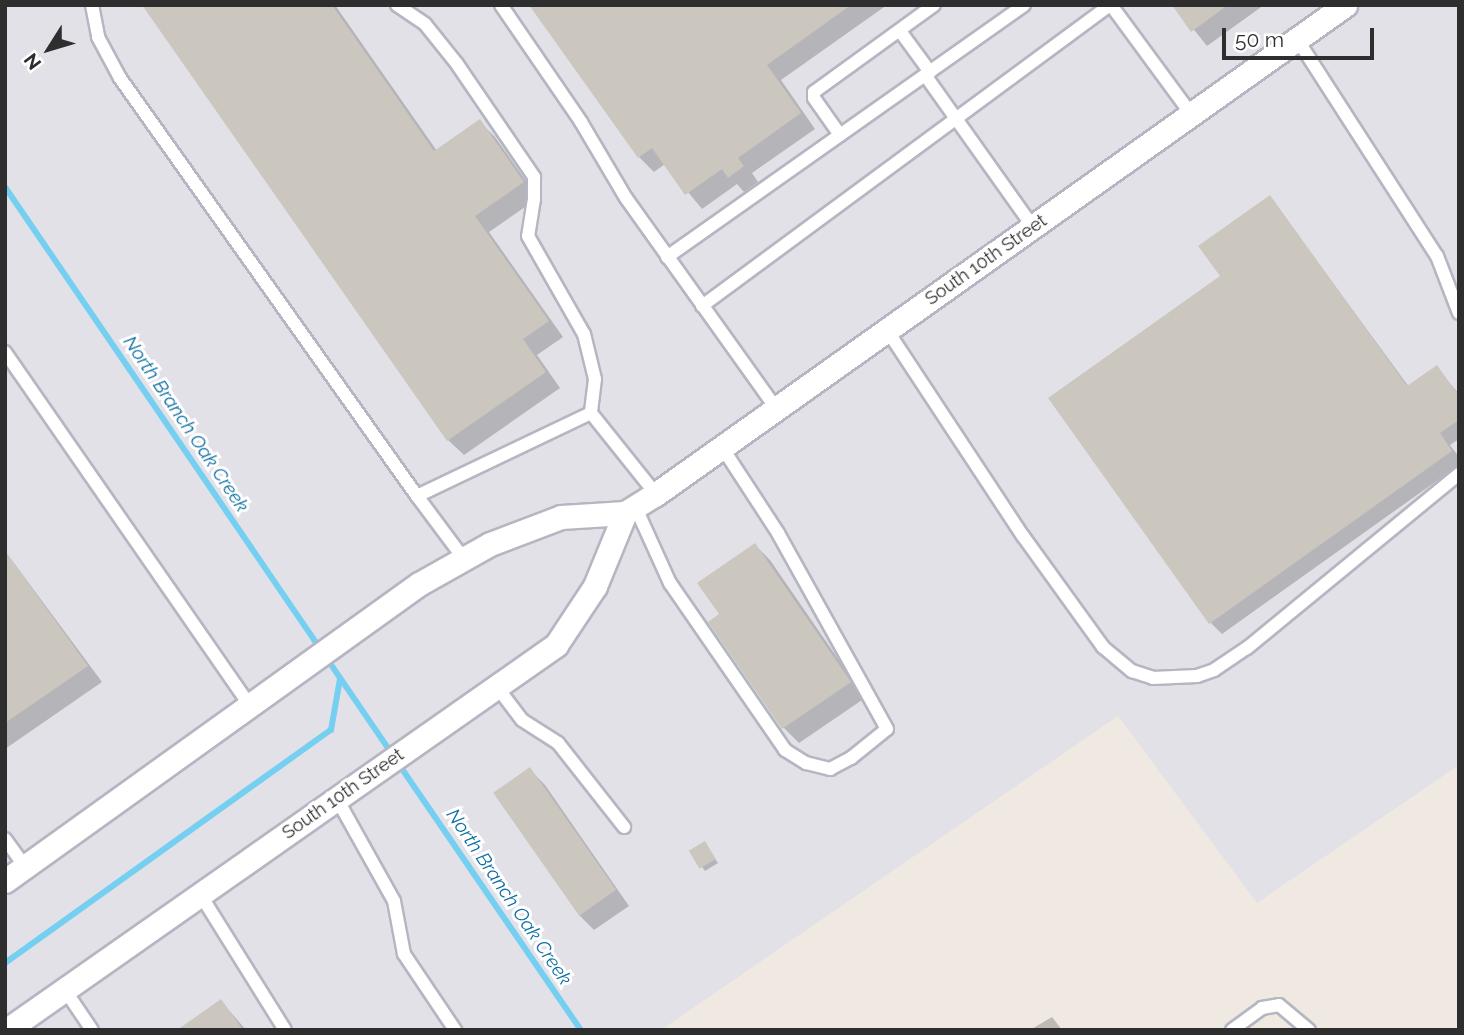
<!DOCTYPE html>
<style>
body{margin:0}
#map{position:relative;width:1464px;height:1035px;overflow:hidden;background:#efe9e1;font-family:Raleway,sans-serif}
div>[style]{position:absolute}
.industrial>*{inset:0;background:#e3e1e8}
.shadow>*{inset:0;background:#0003}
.stream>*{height:6px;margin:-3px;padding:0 3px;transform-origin:3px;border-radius:3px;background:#75cff0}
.building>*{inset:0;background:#cbc7bf;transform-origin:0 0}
.roads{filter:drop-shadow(2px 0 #b4b7c1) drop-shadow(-2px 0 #b4b7c1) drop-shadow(0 2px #b4b7c1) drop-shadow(0 -2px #b4b7c1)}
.service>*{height:12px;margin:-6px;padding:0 6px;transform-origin:6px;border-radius:6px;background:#fff}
.minor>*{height:23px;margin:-11.5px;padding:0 11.5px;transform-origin:11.5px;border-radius:11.5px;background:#fff}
span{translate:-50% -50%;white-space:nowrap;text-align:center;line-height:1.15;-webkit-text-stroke:6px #fff;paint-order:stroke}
.street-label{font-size:18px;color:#2e2e2e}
.water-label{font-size:19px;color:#0d6fa3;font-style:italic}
.frame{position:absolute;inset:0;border:7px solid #2e2e2e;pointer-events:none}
.north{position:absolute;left:14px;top:14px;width:70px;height:70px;-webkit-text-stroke:5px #fff;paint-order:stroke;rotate:233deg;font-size:19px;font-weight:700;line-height:28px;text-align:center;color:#2e2e2e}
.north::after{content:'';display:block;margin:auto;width:24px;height:32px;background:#2e2e2e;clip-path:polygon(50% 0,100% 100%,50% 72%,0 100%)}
.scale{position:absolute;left:1222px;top:28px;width:152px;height:32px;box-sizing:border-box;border:4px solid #2e2e2e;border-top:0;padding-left:9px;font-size:21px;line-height:24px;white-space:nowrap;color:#2e2e2e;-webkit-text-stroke:5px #fff;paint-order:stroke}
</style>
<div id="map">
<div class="industrial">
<i style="clip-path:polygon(5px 5px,1459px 5px,1459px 765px,1257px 903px,1118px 716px,661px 1030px,5px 1030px)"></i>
</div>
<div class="shadow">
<i style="clip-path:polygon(144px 5px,335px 5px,437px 151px,480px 122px,495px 137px,538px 198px,489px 232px,563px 337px,537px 355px,560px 388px,464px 455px,448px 440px)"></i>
<i style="clip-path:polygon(532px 5px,887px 5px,781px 80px,815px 129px,752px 173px,758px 182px,744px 192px,737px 184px,702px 209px,665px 164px,654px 172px,639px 157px)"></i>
<i style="clip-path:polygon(1174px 5px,1264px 5px,1207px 46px)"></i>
<i style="clip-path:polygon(1270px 197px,1409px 387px,1436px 367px,1459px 394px,1459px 439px,1450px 445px,1459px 457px,1459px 465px,1222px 634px,1211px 623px,1050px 399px,1222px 276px)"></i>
<i style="clip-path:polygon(755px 545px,770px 560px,865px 698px,799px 743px,784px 728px,711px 622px,722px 614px)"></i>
<i style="clip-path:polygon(5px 551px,102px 682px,5px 749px)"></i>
<i style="clip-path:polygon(530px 770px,545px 785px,629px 906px,594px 930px,579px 915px)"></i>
<i style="clip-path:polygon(707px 847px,718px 863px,705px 871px,692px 852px)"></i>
<i style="clip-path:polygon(221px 1001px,246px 1030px,180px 1030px)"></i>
<i style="clip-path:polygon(1052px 1017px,1062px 1030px,1030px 1030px)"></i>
</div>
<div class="stream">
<i style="left:5px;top:187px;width:686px;rotate:55.68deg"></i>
<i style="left:398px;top:763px;width:324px;rotate:55.6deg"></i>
<i style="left:5px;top:963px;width:401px;rotate:-35.6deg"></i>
<i style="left:331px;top:730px;width:52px;rotate:-80deg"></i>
</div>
<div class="building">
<i style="clip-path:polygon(142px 5px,332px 5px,434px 151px,480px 119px,524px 182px,475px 216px,549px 321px,523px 339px,546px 372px,447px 441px)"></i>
<i style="clip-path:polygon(529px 5px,851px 5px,767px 65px,801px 113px,738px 158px,744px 166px,728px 178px,722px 169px,685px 195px,652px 148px,638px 158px)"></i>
<i style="clip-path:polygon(1172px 5px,1228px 5px,1191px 32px)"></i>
<i style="clip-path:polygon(1270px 195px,1407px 386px,1437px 365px,1459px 396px,1459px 420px,1440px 433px,1452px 451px,1209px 624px,1048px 398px,1220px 276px,1198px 246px)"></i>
<i style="clip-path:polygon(755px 543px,851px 682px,782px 729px,708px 622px,719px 614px,697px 583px)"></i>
<i style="clip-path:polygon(5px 551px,88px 666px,5px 723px)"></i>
<i style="left:530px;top:767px;width:150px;height:45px;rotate:55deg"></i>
<i style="left:705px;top:841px;width:21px;height:19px;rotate:59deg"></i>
<i style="clip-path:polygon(221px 999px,243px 1030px,177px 1030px)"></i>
</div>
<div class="roads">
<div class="service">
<i style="left:92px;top:5px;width:33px;rotate:79deg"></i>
<i style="left:98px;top:37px;width:47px;rotate:61.8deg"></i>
<i style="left:120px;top:78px;width:513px;rotate:54.61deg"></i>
<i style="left:397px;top:5px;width:34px;rotate:34deg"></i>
<i style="left:425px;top:24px;width:51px;rotate:51.3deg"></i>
<i style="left:457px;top:64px;width:137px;rotate:55.7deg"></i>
<i style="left:534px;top:177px;width:22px;rotate:90deg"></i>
<i style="left:534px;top:199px;width:37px;rotate:99deg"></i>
<i style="left:528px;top:236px;width:113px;rotate:60.3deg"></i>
<i style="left:584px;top:334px;width:46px;rotate:76.3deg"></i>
<i style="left:595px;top:379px;width:34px;rotate:97deg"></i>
<i style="left:501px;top:5px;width:142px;rotate:55.6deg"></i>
<i style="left:581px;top:122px;width:88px;rotate:59.4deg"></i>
<i style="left:626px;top:198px;width:258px;rotate:54.5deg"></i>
<i style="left:1111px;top:5px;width:135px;rotate:53.7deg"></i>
<i style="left:900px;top:31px;width:51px;rotate:53.8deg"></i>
<i style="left:1297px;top:39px;width:258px;rotate:57.2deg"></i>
<i style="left:1437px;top:256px;width:61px;rotate:68.9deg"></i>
<i style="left:925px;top:75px;width:186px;rotate:54.6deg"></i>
<i style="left:840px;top:135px;width:45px;rotate:-125.1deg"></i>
<i style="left:814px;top:98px;width:6px;rotate:-90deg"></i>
<i style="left:814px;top:92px;width:148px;rotate:-35.9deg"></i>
<i style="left:667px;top:257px;width:437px;rotate:-35.2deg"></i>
<i style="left:702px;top:306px;width:507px;rotate:-36.42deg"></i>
<i style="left:887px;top:330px;width:247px;rotate:56.6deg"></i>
<i style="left:1023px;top:536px;width:137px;rotate:54.2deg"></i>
<i style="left:1103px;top:647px;width:38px;rotate:40deg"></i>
<i style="left:1132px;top:671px;width:22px;rotate:18deg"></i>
<i style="left:1153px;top:678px;width:44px;rotate:-2.6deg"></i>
<i style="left:1197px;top:676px;width:18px;rotate:-19deg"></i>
<i style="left:1214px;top:670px;width:40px;rotate:-34deg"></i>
<i style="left:1247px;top:648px;width:274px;rotate:-39.4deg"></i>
<i style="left:5px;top:352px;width:431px;rotate:55.3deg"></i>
<i style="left:635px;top:506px;width:85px;rotate:65.6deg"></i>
<i style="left:670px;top:583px;width:203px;rotate:55.4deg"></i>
<i style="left:785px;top:750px;width:25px;rotate:32deg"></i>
<i style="left:806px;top:763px;width:25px;rotate:14deg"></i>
<i style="left:830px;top:769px;width:24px;rotate:-28deg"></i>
<i style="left:851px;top:758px;width:46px;rotate:-38.9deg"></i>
<i style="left:887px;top:729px;width:224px;rotate:-119.1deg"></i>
<i style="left:778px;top:533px;width:103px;rotate:-123.1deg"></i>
<i style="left:464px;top:559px;width:79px;rotate:-126.7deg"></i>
<i style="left:417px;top:496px;width:193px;rotate:-25.5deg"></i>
<i style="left:591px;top:413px;width:104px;rotate:51.3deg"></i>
<i style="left:497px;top:687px;width:41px;rotate:52.9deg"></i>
<i style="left:522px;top:720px;width:43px;rotate:32.6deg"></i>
<i style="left:558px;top:743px;width:107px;rotate:51.8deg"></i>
<i style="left:337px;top:799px;width:117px;rotate:60.8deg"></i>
<i style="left:394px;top:901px;width:54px;rotate:79.3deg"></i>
<i style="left:404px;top:954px;width:92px;rotate:56.1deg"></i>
<i style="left:5px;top:839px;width:34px;rotate:54deg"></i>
<i style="left:200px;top:894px;width:160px;rotate:58deg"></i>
<i style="left:65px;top:990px;width:48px;rotate:56deg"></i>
<i style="left:1232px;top:1030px;width:37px;rotate:-36deg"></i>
<i style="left:1262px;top:1008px;width:17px;rotate:-10deg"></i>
<i style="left:1279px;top:1005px;width:39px;rotate:40deg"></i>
</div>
<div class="minor">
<i style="left:5px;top:881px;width:510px;rotate:-35.66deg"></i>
<i style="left:419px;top:584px;width:81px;rotate:-29.4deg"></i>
<i style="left:490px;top:544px;width:76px;rotate:-20.8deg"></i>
<i style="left:561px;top:517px;width:64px;rotate:-3.6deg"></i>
<i style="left:625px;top:513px;width:36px;rotate:-32deg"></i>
<i style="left:656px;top:494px;width:845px;rotate:-35.36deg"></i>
<i style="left:7px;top:1030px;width:671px;rotate:-35.04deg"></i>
<i style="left:556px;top:645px;width:71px;rotate:-56.5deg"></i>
<i style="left:595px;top:586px;width:79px;rotate:-67.7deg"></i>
</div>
</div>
<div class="street-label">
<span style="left:986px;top:260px;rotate:-35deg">South 10th Street</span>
<span style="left:343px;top:794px;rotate:-35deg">South 10th Street</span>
</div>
<div class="water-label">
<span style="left:186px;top:424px;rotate:56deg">North Branch Oak Creek</span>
<span style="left:509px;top:897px;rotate:56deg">North Branch Oak Creek</span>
</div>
<div class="frame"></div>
<div class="north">N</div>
<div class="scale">50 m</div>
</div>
